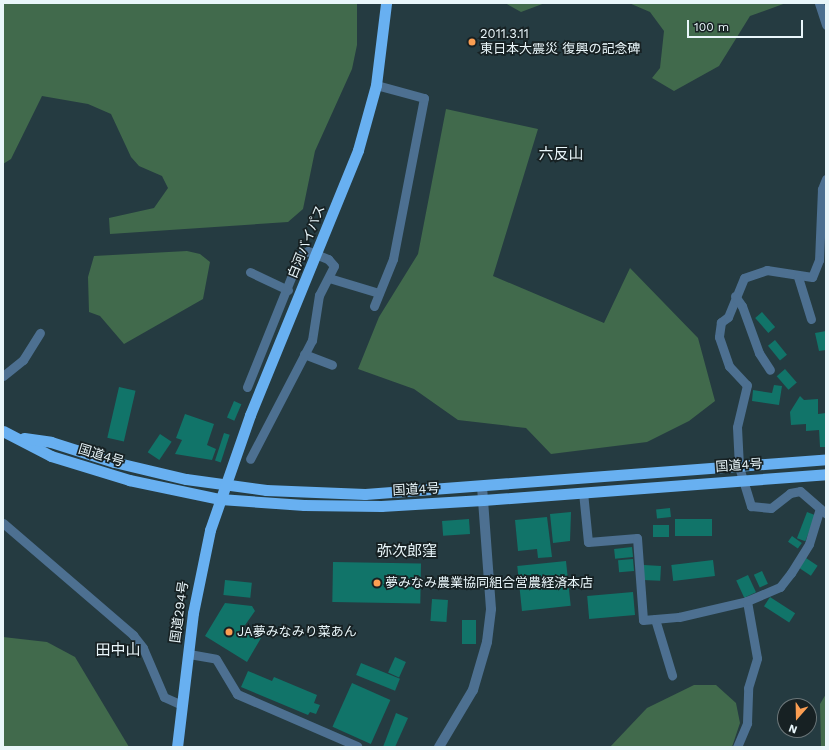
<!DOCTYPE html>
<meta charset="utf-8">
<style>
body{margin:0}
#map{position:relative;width:829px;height:750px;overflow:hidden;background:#253b41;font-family:"Work Sans","Noto Sans JP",sans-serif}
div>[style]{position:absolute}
.green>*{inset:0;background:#416a4c}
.building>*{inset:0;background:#117469;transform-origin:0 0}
.minor>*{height:9px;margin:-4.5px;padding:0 4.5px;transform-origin:4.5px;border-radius:4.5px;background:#4d7091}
.tertiary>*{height:10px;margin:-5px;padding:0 5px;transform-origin:5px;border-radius:5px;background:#4d7091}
.trunk>*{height:11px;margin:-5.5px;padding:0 5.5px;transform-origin:5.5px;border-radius:5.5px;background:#68b0f1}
.dots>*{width:11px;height:11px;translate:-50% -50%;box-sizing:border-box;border:2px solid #172123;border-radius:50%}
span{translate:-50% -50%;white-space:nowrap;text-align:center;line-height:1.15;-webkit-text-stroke:3.5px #172123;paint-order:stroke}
.poi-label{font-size:13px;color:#e9f6fa}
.left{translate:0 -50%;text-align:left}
.street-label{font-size:13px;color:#e9f6fa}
.quarter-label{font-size:15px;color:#e9f6fa}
.frame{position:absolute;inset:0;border:4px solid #e9f6fa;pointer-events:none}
.north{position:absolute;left:777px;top:698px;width:40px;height:40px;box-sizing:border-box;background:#172123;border:1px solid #6b7679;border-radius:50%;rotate:200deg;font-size:11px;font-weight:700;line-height:16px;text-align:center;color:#e9f6fa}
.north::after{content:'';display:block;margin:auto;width:14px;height:18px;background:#fb9e52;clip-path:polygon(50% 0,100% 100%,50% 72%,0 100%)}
.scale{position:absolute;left:687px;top:20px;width:116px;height:18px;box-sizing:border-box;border:2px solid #e9f6fa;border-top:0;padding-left:5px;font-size:12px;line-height:14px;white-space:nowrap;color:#e9f6fa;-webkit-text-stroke:3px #172123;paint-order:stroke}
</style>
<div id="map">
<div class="green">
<i style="clip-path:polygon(3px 3px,357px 3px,357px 45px,352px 69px,315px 151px,303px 209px,288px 222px,110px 234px,109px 218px,154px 208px,168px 188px,162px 176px,139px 166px,131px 157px,111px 114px,88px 104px,42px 96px,11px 159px,3px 164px)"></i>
<i style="clip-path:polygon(505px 3px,545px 3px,521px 12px)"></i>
<i style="clip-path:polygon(629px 3px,786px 3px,750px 16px,719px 66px,674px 91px,652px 78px,660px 68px,664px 31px,650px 12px)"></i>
<i style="clip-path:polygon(446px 109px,538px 129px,493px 276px,604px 323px,630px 268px,698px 338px,715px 401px,689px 421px,647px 442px,551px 454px,526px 428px,458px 420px,414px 389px,358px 369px,379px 317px,418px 254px)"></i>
<i style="clip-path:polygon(187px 251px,200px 254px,210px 262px,203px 299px,124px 344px,100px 316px,89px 312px,88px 277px,94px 256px)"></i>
<i style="clip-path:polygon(3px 637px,47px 642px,75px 657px,129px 747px,3px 747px)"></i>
<i style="clip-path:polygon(694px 685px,716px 685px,736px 703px,740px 723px,732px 747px,610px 747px,647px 708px)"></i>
<i style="clip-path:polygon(826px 694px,826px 747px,821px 747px,820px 704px)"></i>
</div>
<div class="building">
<i style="left:762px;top:312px;width:20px;height:9px;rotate:49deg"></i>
<i style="clip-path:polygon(826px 331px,826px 350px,819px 351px,815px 333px)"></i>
<i style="left:775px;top:340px;width:19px;height:9px;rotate:51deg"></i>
<i style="left:785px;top:369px;width:18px;height:11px;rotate:49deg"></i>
<i style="clip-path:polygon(774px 385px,782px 386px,779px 405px,752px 401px,753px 390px,772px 393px)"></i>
<i style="left:119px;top:387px;width:17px;height:52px;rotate:13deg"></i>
<i style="clip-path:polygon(800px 396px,804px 400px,818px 399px,818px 414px,826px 413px,826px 447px,820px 447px,819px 430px,806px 431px,806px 424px,791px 425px,790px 412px)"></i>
<i style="left:234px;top:401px;width:8px;height:18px;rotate:23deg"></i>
<i style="clip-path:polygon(185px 414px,214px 424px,207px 445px,216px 449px,212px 460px,175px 454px,182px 440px,176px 438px)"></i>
<i style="left:224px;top:433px;width:6px;height:29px;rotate:18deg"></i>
<i style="left:160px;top:434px;width:14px;height:22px;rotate:34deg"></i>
<i style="left:670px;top:508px;width:9px;height:14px;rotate:84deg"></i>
<i style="clip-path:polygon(571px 512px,570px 541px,553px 543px,550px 514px)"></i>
<i style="left:807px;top:512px;width:9px;height:28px;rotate:21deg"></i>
<i style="clip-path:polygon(547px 517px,552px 557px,538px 558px,537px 549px,518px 551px,515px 520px)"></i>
<i style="left:469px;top:519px;width:15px;height:27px;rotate:86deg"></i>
<i style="left:712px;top:519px;width:17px;height:37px;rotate:90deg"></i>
<i style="left:653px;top:525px;width:16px;height:12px"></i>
<i style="left:792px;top:536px;width:12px;height:7px;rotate:35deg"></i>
<i style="left:632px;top:547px;width:10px;height:18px;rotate:84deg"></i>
<i style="left:806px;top:558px;width:14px;height:12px;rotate:34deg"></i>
<i style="left:633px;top:559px;width:12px;height:15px;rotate:85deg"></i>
<i style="left:713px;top:560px;width:16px;height:42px;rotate:83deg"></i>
<i style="left:566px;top:561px;width:45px;height:49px;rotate:84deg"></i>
<i style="left:333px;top:562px;width:88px;height:40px;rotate:1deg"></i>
<i style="left:644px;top:565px;width:17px;height:15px;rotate:3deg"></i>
<i style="left:762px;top:571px;width:14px;height:9px;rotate:65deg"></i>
<i style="left:748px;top:575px;width:19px;height:13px;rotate:65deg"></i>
<i style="left:225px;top:580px;width:27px;height:15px;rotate:6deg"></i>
<i style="left:633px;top:592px;width:23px;height:46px;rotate:85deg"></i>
<i style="left:770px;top:597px;width:30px;height:11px;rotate:33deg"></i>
<i style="left:432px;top:599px;width:16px;height:22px;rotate:4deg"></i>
<i style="clip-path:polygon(225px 603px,252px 606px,255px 611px,243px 628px,261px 638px,247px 662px,205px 636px)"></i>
<i style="left:462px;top:620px;width:14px;height:24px"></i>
<i style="left:395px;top:657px;width:12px;height:17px;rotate:24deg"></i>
<i style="left:361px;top:663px;width:42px;height:13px;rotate:22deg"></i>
<i style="clip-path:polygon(248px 671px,272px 681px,274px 677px,317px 695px,314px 703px,320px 705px,316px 714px,310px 712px,308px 715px,241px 687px)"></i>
<i style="left:352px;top:683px;width:42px;height:48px;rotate:24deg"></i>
<i style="clip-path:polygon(396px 713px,408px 718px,395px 747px,383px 747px)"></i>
</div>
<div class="minor">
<i style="left:819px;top:3px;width:23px;rotate:72deg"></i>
<i style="left:826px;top:179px;width:11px;rotate:112deg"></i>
<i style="left:822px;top:189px;width:71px;rotate:92.4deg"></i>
<i style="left:819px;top:260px;width:18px;rotate:112deg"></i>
<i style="left:812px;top:277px;width:46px;rotate:-171.2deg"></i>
<i style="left:767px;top:270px;width:24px;rotate:161deg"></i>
<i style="left:744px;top:278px;width:42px;rotate:112.3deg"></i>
<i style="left:728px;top:317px;width:9px;rotate:144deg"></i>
<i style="left:721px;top:322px;width:15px;rotate:98deg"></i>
<i style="left:719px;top:337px;width:31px;rotate:71deg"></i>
<i style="left:729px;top:366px;width:26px;rotate:47deg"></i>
<i style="left:747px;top:385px;width:43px;rotate:103.4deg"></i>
<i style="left:737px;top:427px;width:40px;rotate:87.1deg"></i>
<i style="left:739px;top:467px;width:41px;rotate:72.9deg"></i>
<i style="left:751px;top:506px;width:20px;rotate:6deg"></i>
<i style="left:771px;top:508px;width:24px;rotate:-38deg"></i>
<i style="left:790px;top:493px;width:10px;rotate:-11deg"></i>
<i style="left:800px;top:491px;width:35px;rotate:41deg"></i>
<i style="left:250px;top:272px;width:42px;rotate:25.3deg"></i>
<i style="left:798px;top:277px;width:44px;rotate:72.8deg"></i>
<i style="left:329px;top:278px;width:52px;rotate:16.7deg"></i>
<i style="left:735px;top:296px;width:12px;rotate:55deg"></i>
<i style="left:742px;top:306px;width:50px;rotate:70.1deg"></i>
<i style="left:759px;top:353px;width:20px;rotate:57deg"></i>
<i style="left:374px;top:306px;width:51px;rotate:-68deg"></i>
<i style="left:393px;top:259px;width:164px;rotate:-79.1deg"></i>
<i style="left:424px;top:98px;width:50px;rotate:-164.8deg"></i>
<i style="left:304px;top:354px;width:30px;rotate:21deg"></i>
<i style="left:3px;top:376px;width:26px;rotate:-39deg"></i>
<i style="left:23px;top:360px;width:32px;rotate:-58deg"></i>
<i style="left:247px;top:387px;width:142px;rotate:-68.1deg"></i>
<i style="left:300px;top:255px;width:9px;rotate:-27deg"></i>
<i style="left:308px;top:251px;width:22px;rotate:22deg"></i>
<i style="left:328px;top:259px;width:9px;rotate:49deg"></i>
<i style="left:334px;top:266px;width:33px;rotate:117deg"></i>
<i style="left:319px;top:295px;width:46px;rotate:98.8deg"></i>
<i style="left:312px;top:340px;width:134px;rotate:117.5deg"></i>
<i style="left:583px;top:492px;width:50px;rotate:84.3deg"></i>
<i style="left:588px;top:542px;width:49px;rotate:-4.7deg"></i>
<i style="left:637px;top:538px;width:82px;rotate:85.8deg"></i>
<i style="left:643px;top:620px;width:36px;rotate:-5deg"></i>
<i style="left:679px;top:617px;width:70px;rotate:-13.2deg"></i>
<i style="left:3px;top:523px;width:172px;rotate:40.7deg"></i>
<i style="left:133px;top:635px;width:16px;rotate:52deg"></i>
<i style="left:143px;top:648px;width:53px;rotate:66.8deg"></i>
<i style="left:164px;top:697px;width:20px;rotate:24deg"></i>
<i style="left:655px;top:619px;width:59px;rotate:73.1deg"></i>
<i style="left:189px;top:654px;width:27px;rotate:10deg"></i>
<i style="left:216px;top:659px;width:41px;rotate:59deg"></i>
<i style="left:237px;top:694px;width:131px;rotate:23.4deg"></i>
<i style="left:737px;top:747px;width:26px;rotate:-67deg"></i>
<i style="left:747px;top:723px;width:35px;rotate:-88deg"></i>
<i style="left:748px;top:688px;width:31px;rotate:-73deg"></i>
<i style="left:757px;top:658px;width:58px;rotate:-100deg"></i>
<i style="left:747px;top:601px;width:36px;rotate:-23deg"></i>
<i style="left:780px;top:587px;width:18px;rotate:-52deg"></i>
<i style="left:791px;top:573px;width:34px;rotate:-58deg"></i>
<i style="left:809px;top:544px;width:37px;rotate:-73deg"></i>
</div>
<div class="tertiary">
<i style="left:439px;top:747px;width:66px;rotate:-59.2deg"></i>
<i style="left:473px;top:690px;width:50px;rotate:-73.7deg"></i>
<i style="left:487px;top:642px;width:33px;rotate:-83deg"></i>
<i style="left:491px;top:609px;width:122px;rotate:-94.2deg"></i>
</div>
<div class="trunk">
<i style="left:3px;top:431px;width:54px;rotate:27.5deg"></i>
<i style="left:51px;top:456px;width:82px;rotate:17.1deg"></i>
<i style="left:129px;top:480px;width:93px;rotate:11.8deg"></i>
<i style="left:220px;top:499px;width:84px;rotate:4.1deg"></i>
<i style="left:304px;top:505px;width:77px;rotate:0.7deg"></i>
<i style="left:381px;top:506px;width:102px;rotate:-3.4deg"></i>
<i style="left:483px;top:500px;width:344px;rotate:-4.3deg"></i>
<i style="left:24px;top:438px;width:27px;rotate:8deg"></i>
<i style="left:51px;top:442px;width:66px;rotate:17.6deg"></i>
<i style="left:114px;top:462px;width:74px;rotate:13.3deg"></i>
<i style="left:186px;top:479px;width:81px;rotate:7.8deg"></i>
<i style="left:266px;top:490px;width:99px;rotate:2.3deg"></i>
<i style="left:365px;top:494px;width:462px;rotate:-4.3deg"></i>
<i style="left:177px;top:747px;width:135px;rotate:-83.2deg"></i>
<i style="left:193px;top:613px;width:85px;rotate:-78.4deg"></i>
<i style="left:210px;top:530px;width:122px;rotate:-70.8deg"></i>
<i style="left:250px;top:415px;width:286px;rotate:-67.8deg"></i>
<i style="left:358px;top:150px;width:67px;rotate:-74.5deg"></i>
<i style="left:376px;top:85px;width:83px;rotate:-83deg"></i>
</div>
<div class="dots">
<i style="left:472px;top:42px;background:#fb9e52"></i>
<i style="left:377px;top:583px;background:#fb9e52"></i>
<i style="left:229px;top:632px;background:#fb9e52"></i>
</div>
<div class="poi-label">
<span class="left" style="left:480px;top:42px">2011.3.11<br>東日本大震災 復興の記念碑</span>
<span class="left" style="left:385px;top:583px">夢みなみ農業協同組合営農経済本店</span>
<span class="left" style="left:237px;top:632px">JA夢みなみり菜あん</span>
</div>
<div class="street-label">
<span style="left:307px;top:242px;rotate:-68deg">白河バイパス</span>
<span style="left:101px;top:456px;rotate:17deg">国道4号</span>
<span style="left:739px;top:466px;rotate:-4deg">国道4号</span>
<span style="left:416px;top:490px;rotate:-3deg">国道4号</span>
<span style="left:180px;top:612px;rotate:-82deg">国道294号</span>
</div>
<div class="quarter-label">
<span style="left:561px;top:155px">六反山</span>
<span style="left:407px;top:552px">弥次郎窪</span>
<span style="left:118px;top:651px">田中山</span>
</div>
<div class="frame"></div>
<div class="north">N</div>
<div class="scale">100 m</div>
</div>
